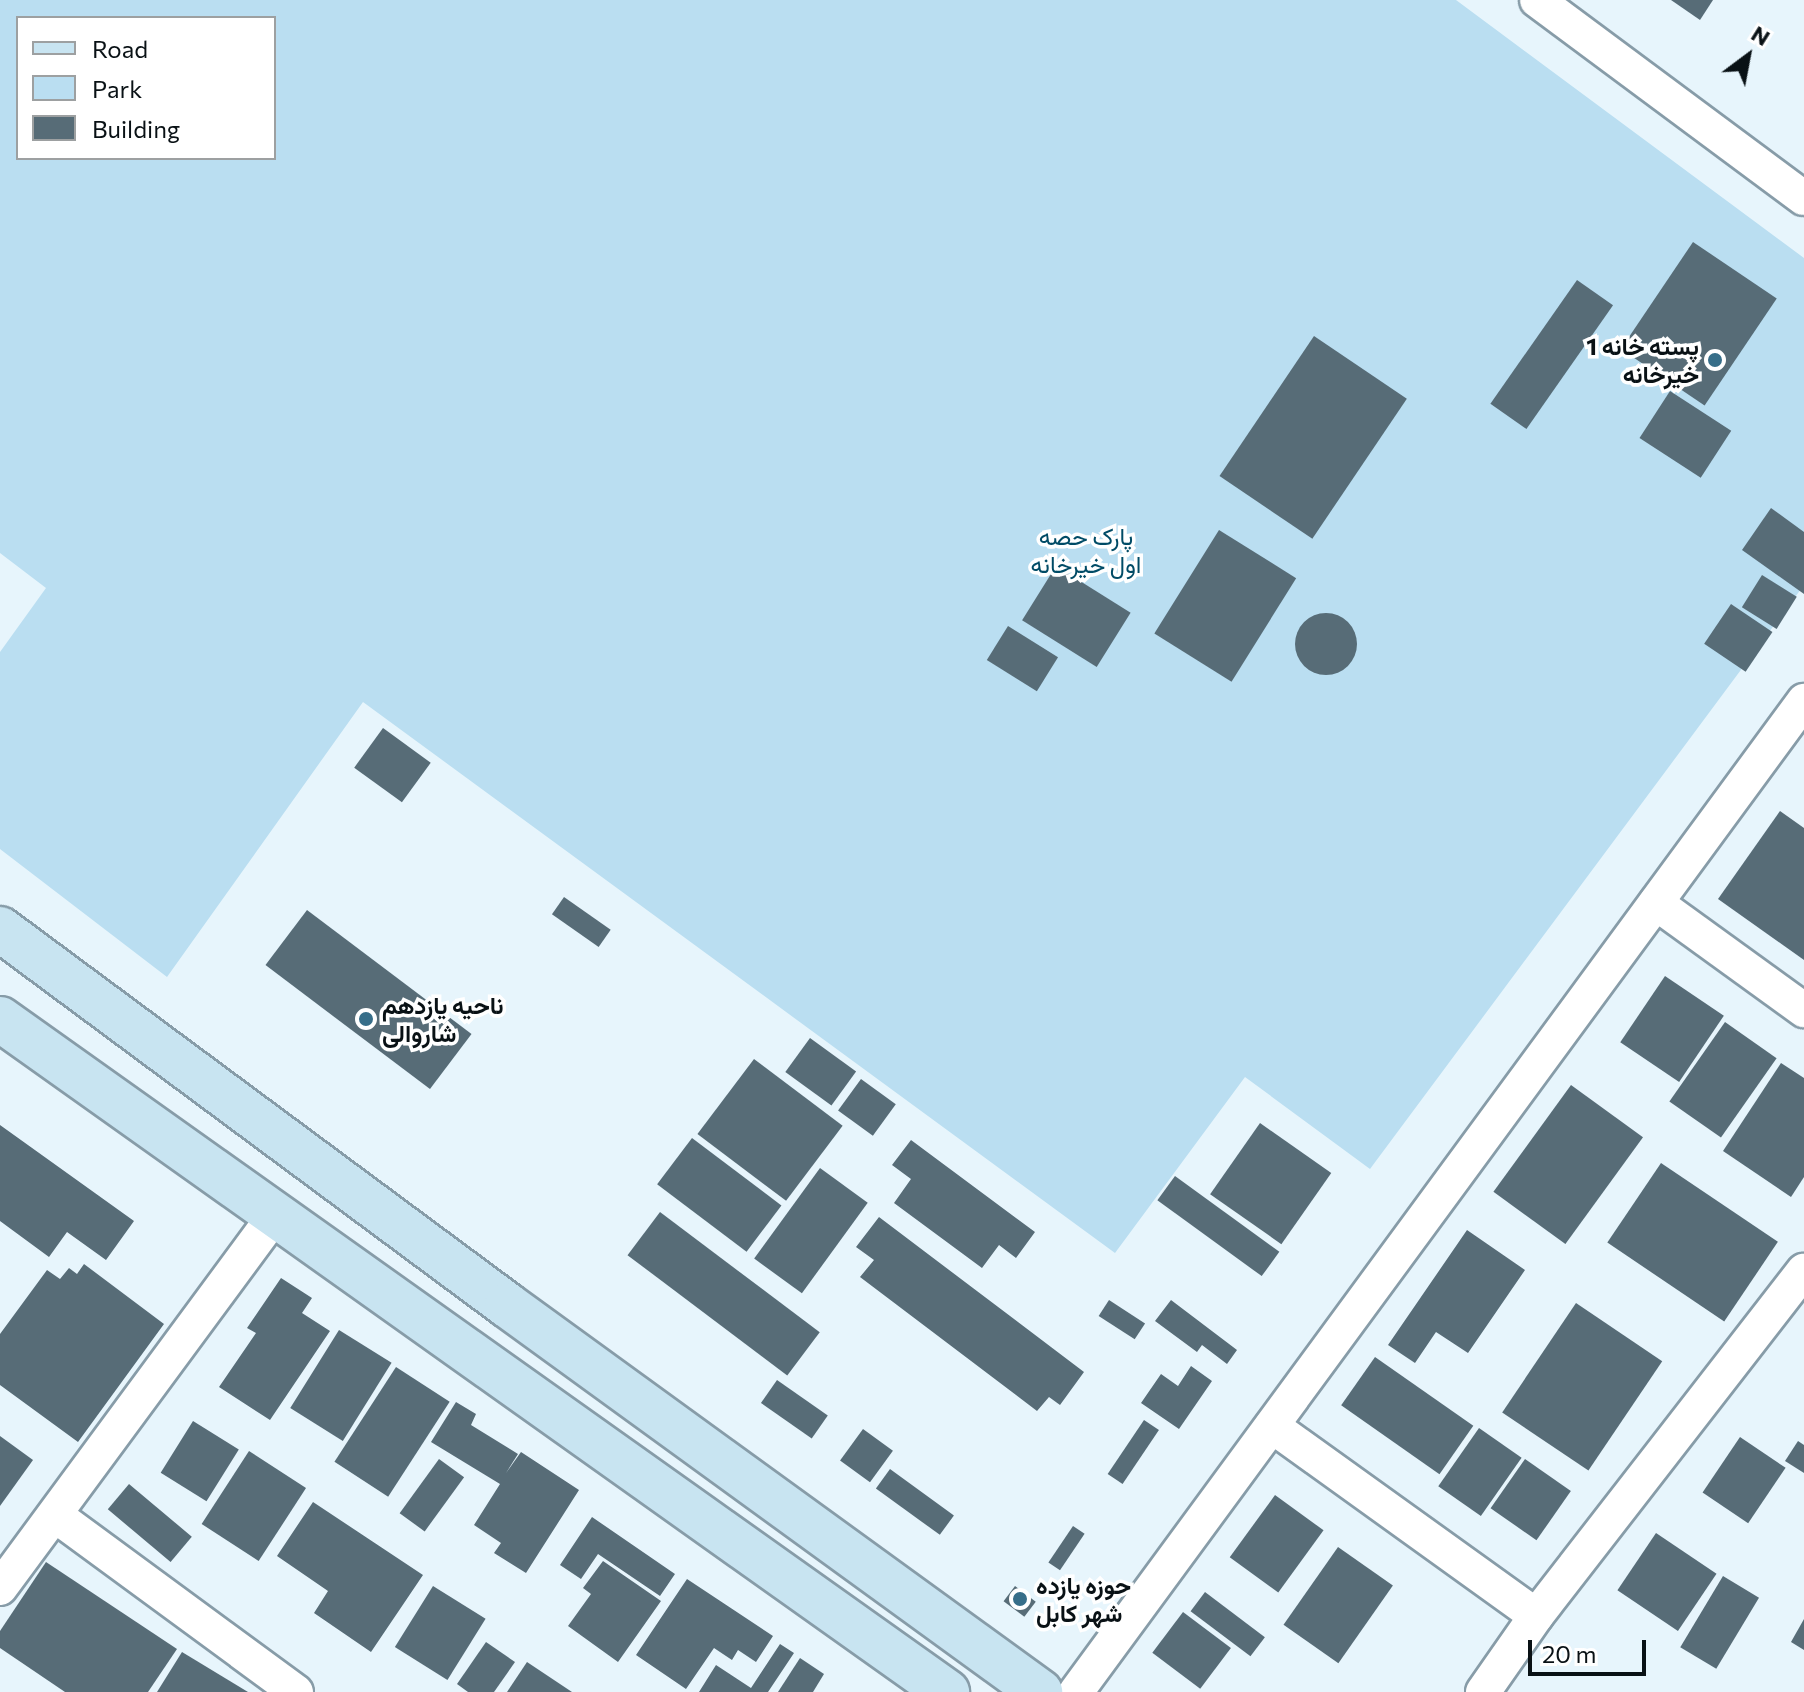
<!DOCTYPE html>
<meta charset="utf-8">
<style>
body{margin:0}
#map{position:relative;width:1804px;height:1692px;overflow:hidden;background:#e7f5fc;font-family:Commissioner,Vazirmatn,sans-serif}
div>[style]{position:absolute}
.green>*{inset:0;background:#badef1}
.building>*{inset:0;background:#576c77;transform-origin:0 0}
.round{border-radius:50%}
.roads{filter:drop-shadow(2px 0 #879ca8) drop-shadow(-2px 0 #879ca8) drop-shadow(0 2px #879ca8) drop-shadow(0 -2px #879ca8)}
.minor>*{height:34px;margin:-17px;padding:0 17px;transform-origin:17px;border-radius:17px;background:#fff}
.secondary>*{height:44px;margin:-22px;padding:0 22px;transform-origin:22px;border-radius:22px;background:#c8e4f1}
.dots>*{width:22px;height:22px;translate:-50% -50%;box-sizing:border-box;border:4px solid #fff;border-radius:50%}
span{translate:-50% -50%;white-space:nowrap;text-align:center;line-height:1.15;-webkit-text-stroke:7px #fff;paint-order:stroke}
.poi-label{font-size:24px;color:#091115;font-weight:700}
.right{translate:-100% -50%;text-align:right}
.left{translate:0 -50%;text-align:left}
.park-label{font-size:24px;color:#004b66}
.legend{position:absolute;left:16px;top:16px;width:260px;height:144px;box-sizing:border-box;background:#fff;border:2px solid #9da0a1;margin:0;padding:10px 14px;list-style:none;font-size:24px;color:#091115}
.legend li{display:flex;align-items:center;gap:16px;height:40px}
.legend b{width:40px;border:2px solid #9da0a1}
.north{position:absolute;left:1708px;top:16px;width:80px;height:80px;-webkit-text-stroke:6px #fff;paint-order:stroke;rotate:32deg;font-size:22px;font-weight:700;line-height:32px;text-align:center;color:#091115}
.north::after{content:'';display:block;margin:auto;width:28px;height:36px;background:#091115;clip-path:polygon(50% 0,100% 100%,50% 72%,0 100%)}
.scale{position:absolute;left:1528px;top:1640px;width:118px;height:36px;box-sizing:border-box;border:4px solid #091115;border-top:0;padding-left:10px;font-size:24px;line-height:28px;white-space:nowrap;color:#091115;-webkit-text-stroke:6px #fff;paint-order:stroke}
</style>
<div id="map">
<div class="green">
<i style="clip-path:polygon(evenodd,0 0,1456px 0,1804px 258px,1804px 585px,1370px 1169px,1245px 1077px,1115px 1253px,363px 702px,167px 977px,0 849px,0 652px,46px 588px,0 553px,0 0,18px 18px,274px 18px,274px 158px,18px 158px,18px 18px)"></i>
</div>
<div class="building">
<i style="clip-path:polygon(1671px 0,1713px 0,1700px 20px)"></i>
<i style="left:1693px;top:242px;width:101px;height:129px;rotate:34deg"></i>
<i style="left:1577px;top:280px;width:44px;height:151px;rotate:35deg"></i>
<i style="left:1314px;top:336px;width:112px;height:169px;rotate:34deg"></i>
<i style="left:1670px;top:391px;width:73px;height:56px;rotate:33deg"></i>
<i style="clip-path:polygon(1771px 508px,1804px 532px,1804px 594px,1742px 550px)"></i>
<i style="left:1219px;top:530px;width:91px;height:122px;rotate:32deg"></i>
<i style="left:1056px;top:566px;width:88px;height:64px;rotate:32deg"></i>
<i style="left:1762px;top:575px;width:41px;height:38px;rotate:32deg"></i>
<i style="left:1731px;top:604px;width:50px;height:48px;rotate:34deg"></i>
<i class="round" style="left:1295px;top:613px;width:62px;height:62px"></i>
<i style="left:1008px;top:626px;width:59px;height:40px;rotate:32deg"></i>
<i style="left:383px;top:728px;width:59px;height:49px;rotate:36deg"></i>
<i style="clip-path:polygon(1780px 811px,1804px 828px,1804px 960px,1718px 899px)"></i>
<i style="left:564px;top:897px;width:57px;height:21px;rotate:35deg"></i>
<i style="left:307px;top:910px;width:206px;height:69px;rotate:37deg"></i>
<i style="left:1665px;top:976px;width:71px;height:80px;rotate:34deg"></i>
<i style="left:1725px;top:1022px;width:63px;height:97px;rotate:35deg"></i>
<i style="left:810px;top:1038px;width:57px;height:42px;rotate:36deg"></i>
<i style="left:754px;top:1059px;width:111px;height:94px;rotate:37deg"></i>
<i style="clip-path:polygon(1781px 1063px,1804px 1078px,1804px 1177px,1791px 1197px,1723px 1151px)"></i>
<i style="left:861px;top:1079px;width:43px;height:39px;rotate:36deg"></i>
<i style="left:1571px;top:1085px;width:89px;height:132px;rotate:36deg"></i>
<i style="left:1260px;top:1123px;width:87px;height:87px;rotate:35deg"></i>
<i style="clip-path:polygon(0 1125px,134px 1221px,106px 1260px,67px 1232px,49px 1257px,0 1221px)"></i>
<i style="left:692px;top:1138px;width:112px;height:58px;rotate:37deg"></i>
<i style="clip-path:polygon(911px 1140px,1035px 1232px,1016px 1258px,999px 1245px,982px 1268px,894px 1203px,911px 1179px,892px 1165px)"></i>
<i style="left:1661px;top:1163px;width:141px;height:96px;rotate:34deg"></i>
<i style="left:820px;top:1168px;width:59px;height:112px;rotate:36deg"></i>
<i style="left:1175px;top:1176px;width:129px;height:30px;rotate:36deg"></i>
<i style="left:660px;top:1212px;width:200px;height:54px;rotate:37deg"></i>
<i style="clip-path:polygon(879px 1217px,1084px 1372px,1060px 1405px,1049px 1397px,1037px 1411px,860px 1277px,874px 1260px,856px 1247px)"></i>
<i style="clip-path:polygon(1467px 1230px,1525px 1270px,1468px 1353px,1436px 1332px,1415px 1363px,1388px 1345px)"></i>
<i style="clip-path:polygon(84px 1264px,164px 1324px,78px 1442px,0 1385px,0 1334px,47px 1270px,60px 1279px,69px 1268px,77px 1274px)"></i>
<i style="clip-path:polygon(281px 1278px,312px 1298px,302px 1313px,330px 1331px,270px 1420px,219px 1387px,256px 1333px,247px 1328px)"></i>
<i style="left:1109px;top:1300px;width:43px;height:19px;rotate:33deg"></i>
<i style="clip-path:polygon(1171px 1300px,1237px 1350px,1227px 1364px,1202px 1345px,1197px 1352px,1155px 1321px)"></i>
<i style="left:1576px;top:1303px;width:104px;height:132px;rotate:34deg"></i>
<i style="left:339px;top:1330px;width:62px;height:92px;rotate:32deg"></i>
<i style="left:1375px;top:1357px;width:120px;height:59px;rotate:35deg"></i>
<i style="clip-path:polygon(1191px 1366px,1212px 1381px,1179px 1429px,1141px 1403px,1161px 1374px,1178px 1386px)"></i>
<i style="left:396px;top:1367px;width:64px;height:113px;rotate:33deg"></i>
<i style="left:777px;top:1380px;width:62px;height:28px;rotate:35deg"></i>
<i style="clip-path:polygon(456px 1402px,476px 1414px,471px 1425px,518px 1454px,506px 1473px,521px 1452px,579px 1490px,526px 1573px,494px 1553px,501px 1543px,474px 1525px,500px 1484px,431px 1442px)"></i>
<i style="left:1144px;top:1420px;width:18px;height:65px;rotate:34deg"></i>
<i style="left:193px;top:1421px;width:54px;height:61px;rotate:32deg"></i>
<i style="left:1479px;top:1428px;width:52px;height:71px;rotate:35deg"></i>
<i style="left:863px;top:1429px;width:37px;height:39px;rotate:36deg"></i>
<i style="clip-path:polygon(0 1436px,33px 1460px,0 1506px)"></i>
<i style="left:1740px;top:1437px;width:55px;height:67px;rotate:34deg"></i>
<i style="clip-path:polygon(1798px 1441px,1804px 1445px,1804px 1473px,1785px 1461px)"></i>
<i style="left:249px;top:1451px;width:68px;height:87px;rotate:33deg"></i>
<i style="left:439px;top:1459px;width:31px;height:67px;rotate:36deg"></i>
<i style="left:1525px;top:1459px;width:56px;height:60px;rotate:35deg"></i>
<i style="left:890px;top:1469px;width:79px;height:24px;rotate:36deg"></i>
<i style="left:129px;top:1484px;width:82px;height:33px;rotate:40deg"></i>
<i style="left:1275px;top:1495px;width:60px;height:77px;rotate:36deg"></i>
<i style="clip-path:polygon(313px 1502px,423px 1575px,371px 1652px,314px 1613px,328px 1591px,277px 1556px)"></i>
<i style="clip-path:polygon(592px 1517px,675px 1574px,660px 1596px,598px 1554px,581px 1579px,560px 1565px)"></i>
<i style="left:1073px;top:1526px;width:14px;height:44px;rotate:34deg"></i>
<i style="left:1656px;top:1533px;width:73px;height:69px;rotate:34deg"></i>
<i style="left:1338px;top:1547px;width:67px;height:95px;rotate:35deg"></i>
<i style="clip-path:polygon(603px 1561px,661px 1601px,618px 1662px,568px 1626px,591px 1594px,583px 1588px)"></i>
<i style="clip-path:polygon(46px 1562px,177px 1649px,148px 1692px,65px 1692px,0 1648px,0 1631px)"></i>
<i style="left:1723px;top:1576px;width:42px;height:83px;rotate:31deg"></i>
<i style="clip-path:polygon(687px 1579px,773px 1636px,756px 1662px,738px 1650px,732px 1660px,714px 1648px,686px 1689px,636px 1655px)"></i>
<i style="left:433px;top:1586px;width:62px;height:72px;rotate:32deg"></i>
<i style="left:1015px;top:1586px;width:26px;height:19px;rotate:37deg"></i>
<i style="left:1205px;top:1592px;width:75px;height:24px;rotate:37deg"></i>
<i style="left:1183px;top:1612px;width:60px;height:51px;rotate:37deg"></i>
<i style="clip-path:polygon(1804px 1619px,1804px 1650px,1791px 1642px)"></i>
<i style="clip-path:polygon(486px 1642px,515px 1662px,494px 1692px,468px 1692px,457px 1684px)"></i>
<i style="clip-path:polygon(780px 1644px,794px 1653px,768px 1692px,699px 1692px,716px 1665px,751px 1688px)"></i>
<i style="clip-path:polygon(182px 1652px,248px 1692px,157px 1692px)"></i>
<i style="clip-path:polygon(800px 1658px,824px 1674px,813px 1692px,778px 1692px)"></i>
<i style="clip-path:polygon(527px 1662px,572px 1692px,507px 1692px)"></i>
</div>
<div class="roads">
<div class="minor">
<i style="left:1537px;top:0;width:332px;rotate:36.6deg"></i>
<i style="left:1656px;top:903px;width:183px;rotate:35.9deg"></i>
<i style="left:1272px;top:1426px;width:325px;rotate:35.7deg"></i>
<i style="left:55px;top:1515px;width:299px;rotate:36.3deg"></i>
<i style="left:0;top:1588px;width:463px;rotate:-53.6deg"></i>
<i style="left:1076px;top:1692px;width:1230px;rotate:-53.7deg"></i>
<i style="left:1483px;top:1692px;width:93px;rotate:-55.1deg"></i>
<i style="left:1536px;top:1616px;width:437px;rotate:-52.2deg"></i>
</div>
<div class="secondary">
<i style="left:0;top:929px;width:631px;rotate:36.56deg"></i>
<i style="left:507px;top:1305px;width:659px;rotate:35.98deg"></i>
<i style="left:0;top:1019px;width:1162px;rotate:35.4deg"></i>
</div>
</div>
<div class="dots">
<i style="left:1715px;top:360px;background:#376e89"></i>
<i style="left:366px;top:1019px;background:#376e89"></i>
<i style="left:1020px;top:1599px;background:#376e89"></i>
</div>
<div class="poi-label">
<span class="right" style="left:1699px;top:360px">1 پسته خانه<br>خیرخانه</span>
<span class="left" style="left:382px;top:1019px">ناحیه یازدهم<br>شاروالی</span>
<span class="left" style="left:1036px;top:1599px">حوزه یازده<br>شهر کابل</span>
</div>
<div class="park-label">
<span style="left:1086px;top:550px">پارک حصه<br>اول خیرخانه</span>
</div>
<ul class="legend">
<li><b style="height:10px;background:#c8e4f1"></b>Road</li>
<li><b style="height:22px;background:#badef1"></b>Park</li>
<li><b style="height:22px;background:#576c77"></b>Building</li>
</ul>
<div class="north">N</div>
<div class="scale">20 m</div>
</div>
